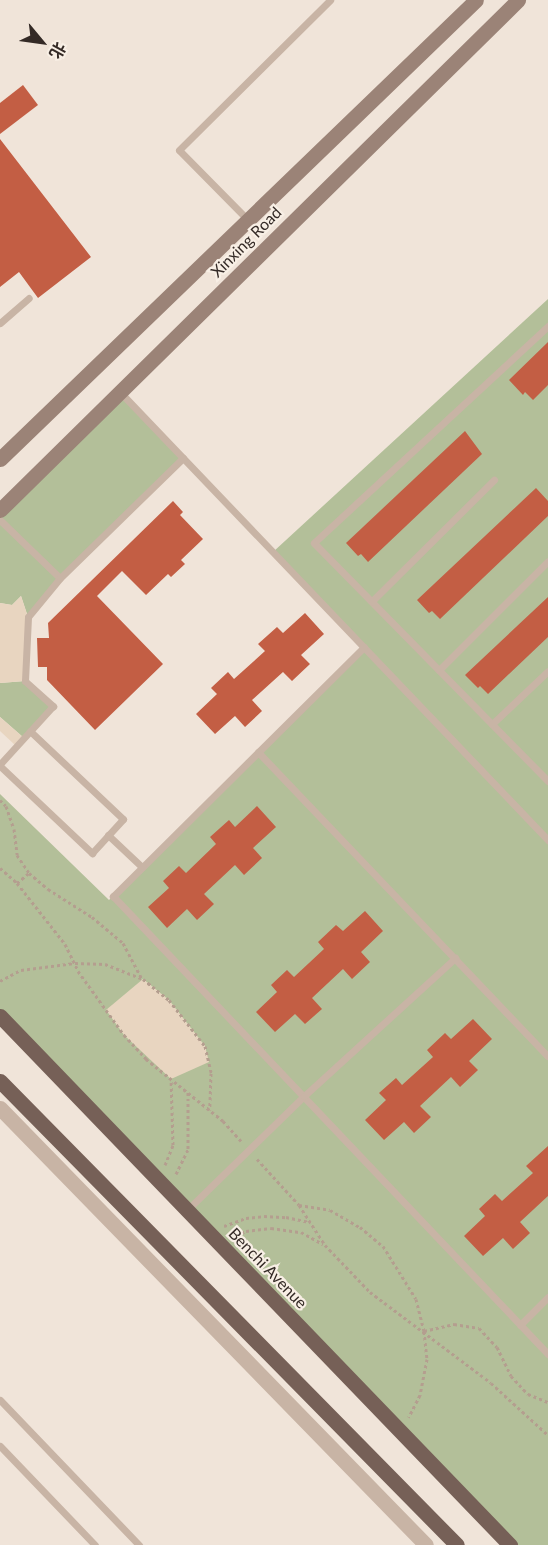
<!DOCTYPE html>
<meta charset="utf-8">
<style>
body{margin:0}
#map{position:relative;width:548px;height:1545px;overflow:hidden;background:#f0e4d9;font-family:Lato,"Noto Sans SC",sans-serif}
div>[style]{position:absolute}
.green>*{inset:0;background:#b3bf99}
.plaza>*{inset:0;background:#e8d5c0}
.building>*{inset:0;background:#c35e44}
.path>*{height:3px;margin-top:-1.5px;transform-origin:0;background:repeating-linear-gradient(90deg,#b49e8f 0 3px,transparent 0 6px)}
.service>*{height:7px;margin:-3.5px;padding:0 3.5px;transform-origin:3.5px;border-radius:3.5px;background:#c8b4a5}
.tertiary>*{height:15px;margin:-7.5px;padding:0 7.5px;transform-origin:7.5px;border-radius:7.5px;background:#c8b4a5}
.secondary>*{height:15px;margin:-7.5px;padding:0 7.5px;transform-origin:7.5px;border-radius:7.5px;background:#9b8377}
.primary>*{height:15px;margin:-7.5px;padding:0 7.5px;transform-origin:7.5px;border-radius:7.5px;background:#766057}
span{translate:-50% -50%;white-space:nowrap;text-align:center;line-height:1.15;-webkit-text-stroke:4.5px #f8efe5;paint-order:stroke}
.street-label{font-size:16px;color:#342a26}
.north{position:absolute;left:12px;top:12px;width:60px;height:60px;-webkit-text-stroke:4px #f8efe5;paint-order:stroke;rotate:119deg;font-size:16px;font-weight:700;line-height:24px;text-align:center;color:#342a26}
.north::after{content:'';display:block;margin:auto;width:21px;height:27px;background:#342a26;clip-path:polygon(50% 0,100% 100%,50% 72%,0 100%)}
</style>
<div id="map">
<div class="green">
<i style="clip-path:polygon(548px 299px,548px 1545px,510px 1545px,0 1016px,0 794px,109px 900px,364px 647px,273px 552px)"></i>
<i style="clip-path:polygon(120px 392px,183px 458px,60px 578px,28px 617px,21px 596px,12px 605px,0 603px,0 510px)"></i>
<i style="clip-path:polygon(25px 681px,53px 706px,24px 738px,0 717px,0 683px)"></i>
</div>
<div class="plaza">
<i style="clip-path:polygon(21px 596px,28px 617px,25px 681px,0 683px,0 603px,12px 605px)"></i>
<i style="clip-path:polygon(0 717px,24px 738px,16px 746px,0 731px)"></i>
<i style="clip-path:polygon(143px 979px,169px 1000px,205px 1046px,209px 1062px,171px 1079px,124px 1035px,106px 1010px)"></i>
</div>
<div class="building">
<i style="clip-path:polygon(23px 85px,38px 105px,0 134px,0 103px)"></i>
<i style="clip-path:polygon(0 139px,91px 257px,38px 298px,19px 272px,0 287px)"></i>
<i style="clip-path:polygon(548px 342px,548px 385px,533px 400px,525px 392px,523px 395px,509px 380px)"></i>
<i style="clip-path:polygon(465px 431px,482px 454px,368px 562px,361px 554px,358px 556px,346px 543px)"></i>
<i style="clip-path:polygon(536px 488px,548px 501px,548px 516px,440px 619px,432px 611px,429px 613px,417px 600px)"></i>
<i style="clip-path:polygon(173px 501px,183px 512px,180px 515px,203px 539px,181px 560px,185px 564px,171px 577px,168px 574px,146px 595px,122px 571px,97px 596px,163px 664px,95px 730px,47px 680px,47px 667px,38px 667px,37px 638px,49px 638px,48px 623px)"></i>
<i style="clip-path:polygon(548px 597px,548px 637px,488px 694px,480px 686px,478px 688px,465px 675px)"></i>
<i style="clip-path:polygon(305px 613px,324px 634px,301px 655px,310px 664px,292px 681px,283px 672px,252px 700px,262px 711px,245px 727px,235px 716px,215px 734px,196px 714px,217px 694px,211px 688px,228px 672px,234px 679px,265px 651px,258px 644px,277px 627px,283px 633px)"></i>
<i style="clip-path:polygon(257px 806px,276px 827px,253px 848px,262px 858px,244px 875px,235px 865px,204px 894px,214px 904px,197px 920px,187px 909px,167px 928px,148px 907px,169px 888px,163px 881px,179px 866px,186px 873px,216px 844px,210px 837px,229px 820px,235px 827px)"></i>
<i style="clip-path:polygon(365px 911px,383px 931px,361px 952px,370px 962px,352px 979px,343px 969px,312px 998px,322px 1009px,305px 1024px,295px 1014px,275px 1032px,256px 1012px,277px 992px,271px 985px,287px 970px,294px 977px,324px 949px,318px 942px,336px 925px,343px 931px)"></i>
<i style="clip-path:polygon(473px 1019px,492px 1039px,469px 1061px,478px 1070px,460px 1087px,451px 1077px,420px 1106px,431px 1117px,414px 1133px,404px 1122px,384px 1140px,365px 1120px,386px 1100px,379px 1093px,396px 1078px,402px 1085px,433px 1057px,427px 1050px,445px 1033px,451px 1039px)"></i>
<i style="clip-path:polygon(548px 1146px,548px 1196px,520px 1222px,530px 1233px,513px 1249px,503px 1238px,483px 1256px,464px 1236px,485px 1216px,479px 1209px,495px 1194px,502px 1201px,533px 1173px,526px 1166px)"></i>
</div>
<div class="path">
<i style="left:0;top:800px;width:8px;rotate:45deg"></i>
<i style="left:6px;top:806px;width:24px;rotate:71deg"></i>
<i style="left:14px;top:829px;width:26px;rotate:83deg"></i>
<i style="left:17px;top:855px;width:22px;rotate:56deg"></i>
<i style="left:29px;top:873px;width:25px;rotate:40deg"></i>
<i style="left:48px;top:889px;width:52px;rotate:32.5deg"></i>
<i style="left:92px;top:917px;width:40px;rotate:40deg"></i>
<i style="left:123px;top:943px;width:41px;rotate:62.2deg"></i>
<i style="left:0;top:868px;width:23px;rotate:41deg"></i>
<i style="left:17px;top:883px;width:78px;rotate:51.8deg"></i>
<i style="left:65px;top:944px;width:30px;rotate:64deg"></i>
<i style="left:78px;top:971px;width:79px;rotate:54.3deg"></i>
<i style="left:124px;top:1035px;width:33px;rotate:47deg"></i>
<i style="left:146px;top:1059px;width:99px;rotate:38.8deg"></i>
<i style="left:223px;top:1121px;width:27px;rotate:48deg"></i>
<i style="left:17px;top:883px;width:16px;rotate:-40deg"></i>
<i style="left:0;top:981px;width:24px;rotate:-28deg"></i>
<i style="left:21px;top:970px;width:54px;rotate:-7.4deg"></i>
<i style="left:75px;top:963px;width:30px;rotate:2deg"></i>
<i style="left:105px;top:964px;width:41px;rotate:21.5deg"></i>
<i style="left:143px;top:979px;width:33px;rotate:39deg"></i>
<i style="left:169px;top:1000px;width:58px;rotate:52deg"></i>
<i style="left:205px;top:1046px;width:28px;rotate:77deg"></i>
<i style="left:211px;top:1073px;width:37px;rotate:92deg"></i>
<i style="left:257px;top:1159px;width:62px;rotate:47.6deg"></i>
<i style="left:299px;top:1205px;width:48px;rotate:57deg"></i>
<i style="left:325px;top:1245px;width:65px;rotate:46.2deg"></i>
<i style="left:370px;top:1292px;width:151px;rotate:36.9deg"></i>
<i style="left:491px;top:1383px;width:77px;rotate:42.4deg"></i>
<i style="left:165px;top:1165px;width:22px;rotate:-68deg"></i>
<i style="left:173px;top:1145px;width:66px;rotate:-91.7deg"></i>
<i style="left:176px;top:1174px;width:28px;rotate:-64deg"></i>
<i style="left:188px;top:1149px;width:57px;rotate:-90deg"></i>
<i style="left:299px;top:1205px;width:31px;rotate:9deg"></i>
<i style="left:330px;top:1210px;width:34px;rotate:30deg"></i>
<i style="left:360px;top:1227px;width:30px;rotate:40deg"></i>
<i style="left:383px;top:1246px;width:62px;rotate:58.1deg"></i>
<i style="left:416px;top:1299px;width:33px;rotate:76deg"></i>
<i style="left:424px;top:1331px;width:28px;rotate:84deg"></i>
<i style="left:427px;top:1359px;width:37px;rotate:101deg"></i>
<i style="left:420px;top:1395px;width:25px;rotate:117deg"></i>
<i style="left:224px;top:1226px;width:23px;rotate:-20deg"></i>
<i style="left:246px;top:1218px;width:18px;rotate:-6deg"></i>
<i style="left:264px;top:1216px;width:22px;rotate:3deg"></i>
<i style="left:286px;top:1217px;width:25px;rotate:12deg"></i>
<i style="left:236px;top:1236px;width:11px;rotate:-27deg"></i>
<i style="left:246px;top:1231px;width:25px;rotate:-7deg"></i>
<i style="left:271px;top:1228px;width:30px;rotate:8deg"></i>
<i style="left:301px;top:1232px;width:25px;rotate:29deg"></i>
<i style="left:424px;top:1331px;width:31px;rotate:-13deg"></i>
<i style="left:454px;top:1324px;width:25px;rotate:9deg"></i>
<i style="left:479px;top:1328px;width:26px;rotate:47deg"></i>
<i style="left:497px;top:1347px;width:32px;rotate:64deg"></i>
<i style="left:511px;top:1376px;width:25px;rotate:47deg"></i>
<i style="left:528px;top:1394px;width:22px;rotate:22deg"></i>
</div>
<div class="service">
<i style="left:248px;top:220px;width:98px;rotate:-134.6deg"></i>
<i style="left:179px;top:150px;width:213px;rotate:-44.8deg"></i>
<i style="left:0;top:323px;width:38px;rotate:-41deg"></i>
<i style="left:548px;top:326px;width:319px;rotate:137.2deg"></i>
<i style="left:314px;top:543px;width:334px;rotate:45.5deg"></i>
<i style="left:120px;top:392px;width:620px;rotate:46.31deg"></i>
<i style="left:0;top:520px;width:83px;rotate:44deg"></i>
<i style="left:60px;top:578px;width:50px;rotate:129.4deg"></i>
<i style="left:28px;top:617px;width:64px;rotate:92.7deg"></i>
<i style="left:25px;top:681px;width:38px;rotate:42deg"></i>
<i style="left:53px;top:706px;width:79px;rotate:132.4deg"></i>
<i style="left:60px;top:578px;width:172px;rotate:-44.3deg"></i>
<i style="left:372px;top:601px;width:172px;rotate:-44.8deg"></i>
<i style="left:364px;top:647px;width:354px;rotate:135.2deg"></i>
<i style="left:113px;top:896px;width:632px;rotate:46.48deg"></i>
<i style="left:439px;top:670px;width:154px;rotate:-45deg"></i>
<i style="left:492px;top:724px;width:77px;rotate:-43.4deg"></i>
<i style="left:258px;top:752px;width:420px;rotate:46.4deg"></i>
<i style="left:0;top:766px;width:127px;rotate:43.4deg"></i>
<i style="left:92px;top:853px;width:46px;rotate:-47.6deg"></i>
<i style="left:123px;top:819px;width:128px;rotate:-136.6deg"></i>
<i style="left:108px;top:835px;width:47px;rotate:43.3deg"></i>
<i style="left:187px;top:1210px;width:163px;rotate:-44.3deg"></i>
<i style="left:304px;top:1096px;width:205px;rotate:-42.4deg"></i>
<i style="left:520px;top:1325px;width:40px;rotate:-45deg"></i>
<i style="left:0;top:1400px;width:201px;rotate:46.2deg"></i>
<i style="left:0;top:1446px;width:137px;rotate:46.2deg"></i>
</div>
<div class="tertiary">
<i style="left:0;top:1108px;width:610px;rotate:45.73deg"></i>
</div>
<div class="secondary">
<i style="left:0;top:459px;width:661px;rotate:-43.96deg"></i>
<i style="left:0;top:510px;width:727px;rotate:-44.55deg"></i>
</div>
<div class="primary">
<i style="left:0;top:1016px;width:735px;rotate:46.05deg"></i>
<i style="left:0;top:1081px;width:651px;rotate:45.44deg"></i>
</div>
<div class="street-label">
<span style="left:246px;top:242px;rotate:-45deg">Xinxing Road</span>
<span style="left:268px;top:1268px;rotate:46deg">Benchi Avenue</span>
</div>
<div class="north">北</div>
</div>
